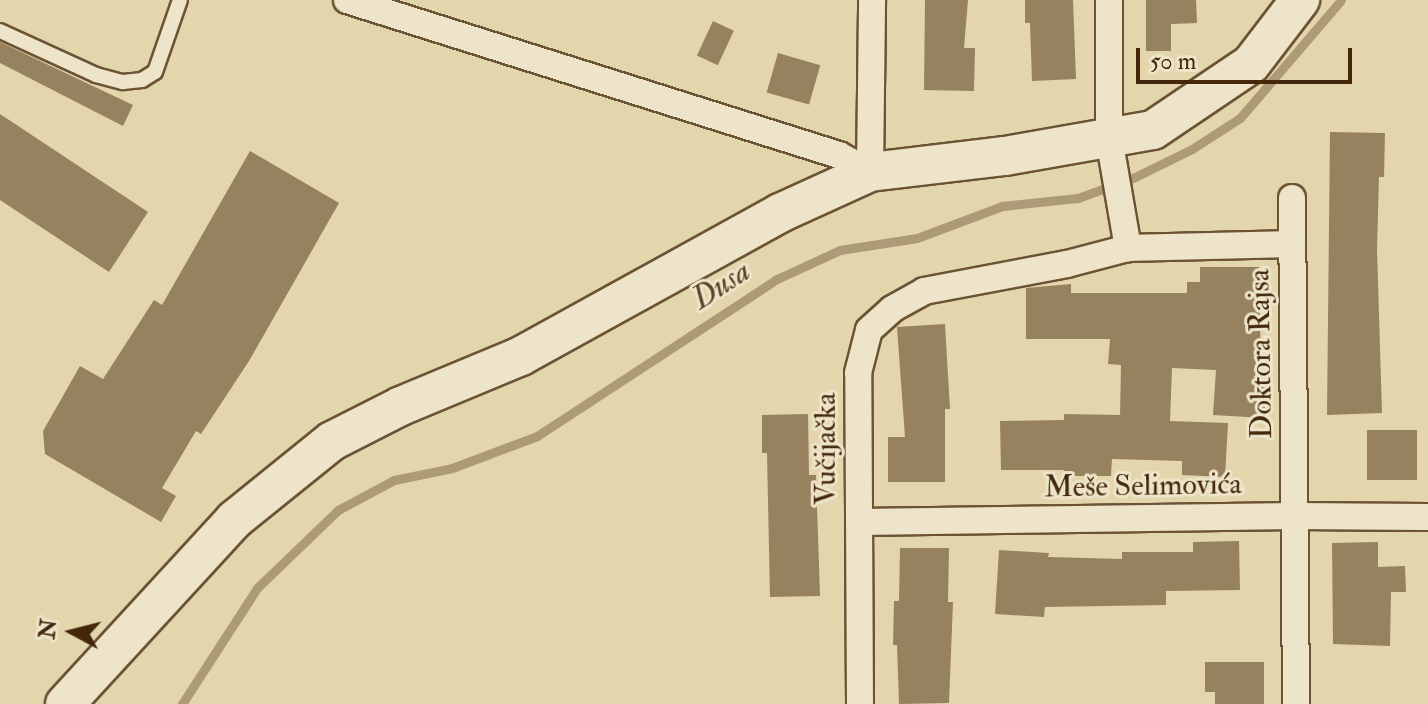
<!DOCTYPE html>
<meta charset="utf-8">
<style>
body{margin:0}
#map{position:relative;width:1428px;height:704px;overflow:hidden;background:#e3d5ac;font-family:"IM FELL Double Pica",serif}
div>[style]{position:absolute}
.stream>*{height:9px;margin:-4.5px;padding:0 4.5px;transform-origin:4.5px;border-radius:4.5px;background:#ad9a76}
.building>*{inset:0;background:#97825f;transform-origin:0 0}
.roads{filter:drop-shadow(2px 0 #6c5334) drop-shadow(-2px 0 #6c5334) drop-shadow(0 2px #6c5334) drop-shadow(0 -2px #6c5334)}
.lane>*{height:14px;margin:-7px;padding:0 7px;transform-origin:7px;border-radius:7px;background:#ede4c9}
.street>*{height:26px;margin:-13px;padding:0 13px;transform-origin:13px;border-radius:13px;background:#ede4c9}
.secondary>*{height:38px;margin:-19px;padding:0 19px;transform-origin:19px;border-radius:19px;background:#ede4c9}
span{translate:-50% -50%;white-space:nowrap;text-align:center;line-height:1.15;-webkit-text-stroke:6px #ede4c9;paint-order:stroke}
.street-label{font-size:30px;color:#45280c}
.water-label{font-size:32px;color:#5f4426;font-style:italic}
.north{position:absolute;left:32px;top:592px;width:80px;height:80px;-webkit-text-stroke:6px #ede4c9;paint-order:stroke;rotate:277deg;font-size:22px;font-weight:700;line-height:32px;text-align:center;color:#45280c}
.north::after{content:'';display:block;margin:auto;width:28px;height:36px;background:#45280c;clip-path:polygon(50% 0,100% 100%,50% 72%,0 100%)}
.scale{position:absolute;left:1136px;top:48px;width:216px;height:36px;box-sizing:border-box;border:4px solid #45280c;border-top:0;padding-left:10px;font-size:24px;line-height:28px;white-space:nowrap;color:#45280c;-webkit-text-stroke:6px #ede4c9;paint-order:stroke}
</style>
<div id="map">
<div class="stream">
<i style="left:182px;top:704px;width:138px;rotate:-57.1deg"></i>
<i style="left:257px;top:588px;width:112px;rotate:-43.9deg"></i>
<i style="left:338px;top:510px;width:64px;rotate:-28.2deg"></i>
<i style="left:394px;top:480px;width:59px;rotate:-11.7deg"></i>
<i style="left:452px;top:468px;width:91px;rotate:-20.6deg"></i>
<i style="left:537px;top:436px;width:287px;rotate:-33.2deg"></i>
<i style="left:777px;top:279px;width:69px;rotate:-24.7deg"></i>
<i style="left:840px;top:250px;width:78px;rotate:-8.9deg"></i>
<i style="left:917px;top:238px;width:91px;rotate:-20.6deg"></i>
<i style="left:1002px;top:206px;width:76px;rotate:-6deg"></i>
<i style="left:1078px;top:198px;width:61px;rotate:-20.2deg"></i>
<i style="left:1135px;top:177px;width:64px;rotate:-26.2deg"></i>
<i style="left:1192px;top:149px;width:57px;rotate:-32.9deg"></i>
<i style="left:1240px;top:118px;width:155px;rotate:-49.4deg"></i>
</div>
<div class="building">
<i style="clip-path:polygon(925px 0,968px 0,964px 48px,975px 48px,974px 91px,924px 90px)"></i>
<i style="clip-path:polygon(1025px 0,1073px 0,1076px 79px,1032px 81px,1030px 23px,1025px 23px)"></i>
<i style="clip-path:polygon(1146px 0,1196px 0,1197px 23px,1171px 24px,1171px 51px,1146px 51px)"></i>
<i style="left:713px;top:21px;width:23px;height:38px;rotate:25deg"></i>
<i style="clip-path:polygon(0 42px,133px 105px,123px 126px,0 63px)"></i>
<i style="left:778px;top:53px;width:44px;height:41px;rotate:16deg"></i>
<i style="clip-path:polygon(0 114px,148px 212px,109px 272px,0 200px)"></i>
<i style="clip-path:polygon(1330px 132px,1385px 133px,1384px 177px,1379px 177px,1377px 249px,1382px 413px,1327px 415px)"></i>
<i style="clip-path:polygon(250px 151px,339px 203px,249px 361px,201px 434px,196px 431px,162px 488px,176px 496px,161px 522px,45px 454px,43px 431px,80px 366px,103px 379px,154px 300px,162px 305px)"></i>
<i style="clip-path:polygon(1200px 267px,1259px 267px,1261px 375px,1267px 375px,1264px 418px,1213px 415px,1216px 370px,1172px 368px,1170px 421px,1228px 423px,1225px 477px,1182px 475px,1182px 461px,1112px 459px,1111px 476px,1064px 476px,1064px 470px,1001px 470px,1000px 421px,1064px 420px,1064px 414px,1120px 415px,1121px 365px,1108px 364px,1110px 339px,1026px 339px,1026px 288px,1071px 284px,1071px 293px,1187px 293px,1187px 282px,1200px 282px)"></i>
<i style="clip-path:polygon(945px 324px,950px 409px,945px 409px,945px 482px,888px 482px,888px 437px,905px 437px,897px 327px)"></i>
<i style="clip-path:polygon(808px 414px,809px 475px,816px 475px,820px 596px,770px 597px,767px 453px,762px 453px,762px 415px)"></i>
<i style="left:1417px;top:430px;width:50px;height:50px;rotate:90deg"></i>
<i style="clip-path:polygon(1239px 541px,1240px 590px,1166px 591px,1166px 605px,1045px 607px,1044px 617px,995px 614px,999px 550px,1049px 553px,1048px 557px,1122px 559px,1122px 552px,1193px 552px,1193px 542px)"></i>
<i style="clip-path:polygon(1378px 542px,1378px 567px,1405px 566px,1406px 592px,1391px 592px,1390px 646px,1333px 644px,1332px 543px)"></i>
<i style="clip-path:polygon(900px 548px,949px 548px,948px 602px,953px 602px,949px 703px,899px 704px,897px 645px,893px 645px,894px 601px,899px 601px)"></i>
<i style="clip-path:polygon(1205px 662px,1264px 662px,1264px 704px,1215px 704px,1215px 692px,1205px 692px)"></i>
</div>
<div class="roads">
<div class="lane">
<i style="left:0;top:31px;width:106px;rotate:24.6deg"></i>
<i style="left:96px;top:75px;width:28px;rotate:15deg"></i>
<i style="left:123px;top:82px;width:19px;rotate:-6deg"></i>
<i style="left:142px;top:80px;width:15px;rotate:-32deg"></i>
<i style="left:155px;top:72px;width:76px;rotate:-70.9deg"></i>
</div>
<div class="street">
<i style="left:347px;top:0;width:516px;rotate:17.49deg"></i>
<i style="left:839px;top:155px;width:35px;rotate:29deg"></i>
<i style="left:870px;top:172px;width:172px;rotate:-89.3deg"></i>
<i style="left:1109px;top:0;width:138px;rotate:90deg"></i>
<i style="left:1109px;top:138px;width:112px;rotate:80.2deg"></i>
<i style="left:1292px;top:198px;width:506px;rotate:89.55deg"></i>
<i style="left:859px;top:522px;width:437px;rotate:-0.8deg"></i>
<i style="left:1296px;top:516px;width:132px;rotate:0.4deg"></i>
<i style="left:860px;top:704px;width:331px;rotate:-90.3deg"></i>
<i style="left:858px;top:373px;width:44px;rotate:-75.7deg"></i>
<i style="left:869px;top:330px;width:31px;rotate:-42deg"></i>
<i style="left:892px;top:309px;width:37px;rotate:-29deg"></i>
<i style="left:924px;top:291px;width:146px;rotate:-10.7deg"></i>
<i style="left:1067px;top:264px;width:63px;rotate:-14.7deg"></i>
<i style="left:1128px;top:248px;width:164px;rotate:-1.4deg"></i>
</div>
<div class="secondary">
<i style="left:65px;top:704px;width:250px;rotate:-47.4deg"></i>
<i style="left:234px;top:520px;width:126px;rotate:-38.9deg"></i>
<i style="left:332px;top:441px;width:77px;rotate:-26.9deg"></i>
<i style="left:401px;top:406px;width:130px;rotate:-22.6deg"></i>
<i style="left:521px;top:356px;width:296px;rotate:-28.9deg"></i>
<i style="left:780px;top:213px;width:99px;rotate:-24.5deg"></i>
<i style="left:870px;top:172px;width:136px;rotate:-6.8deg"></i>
<i style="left:1005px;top:156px;width:150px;rotate:-10deg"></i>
<i style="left:1153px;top:130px;width:118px;rotate:-34deg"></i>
<i style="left:1251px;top:64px;width:81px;rotate:-52.6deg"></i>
</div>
</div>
<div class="street-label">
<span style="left:1261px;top:354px;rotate:-91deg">Doktora Rajsa</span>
<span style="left:826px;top:449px;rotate:-90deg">Vučijačka</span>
<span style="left:1143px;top:486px;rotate:-1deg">Meše Selimovića</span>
</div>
<div class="water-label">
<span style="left:721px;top:285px;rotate:-33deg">Dusa</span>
</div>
<div class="north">N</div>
<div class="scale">50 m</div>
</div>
